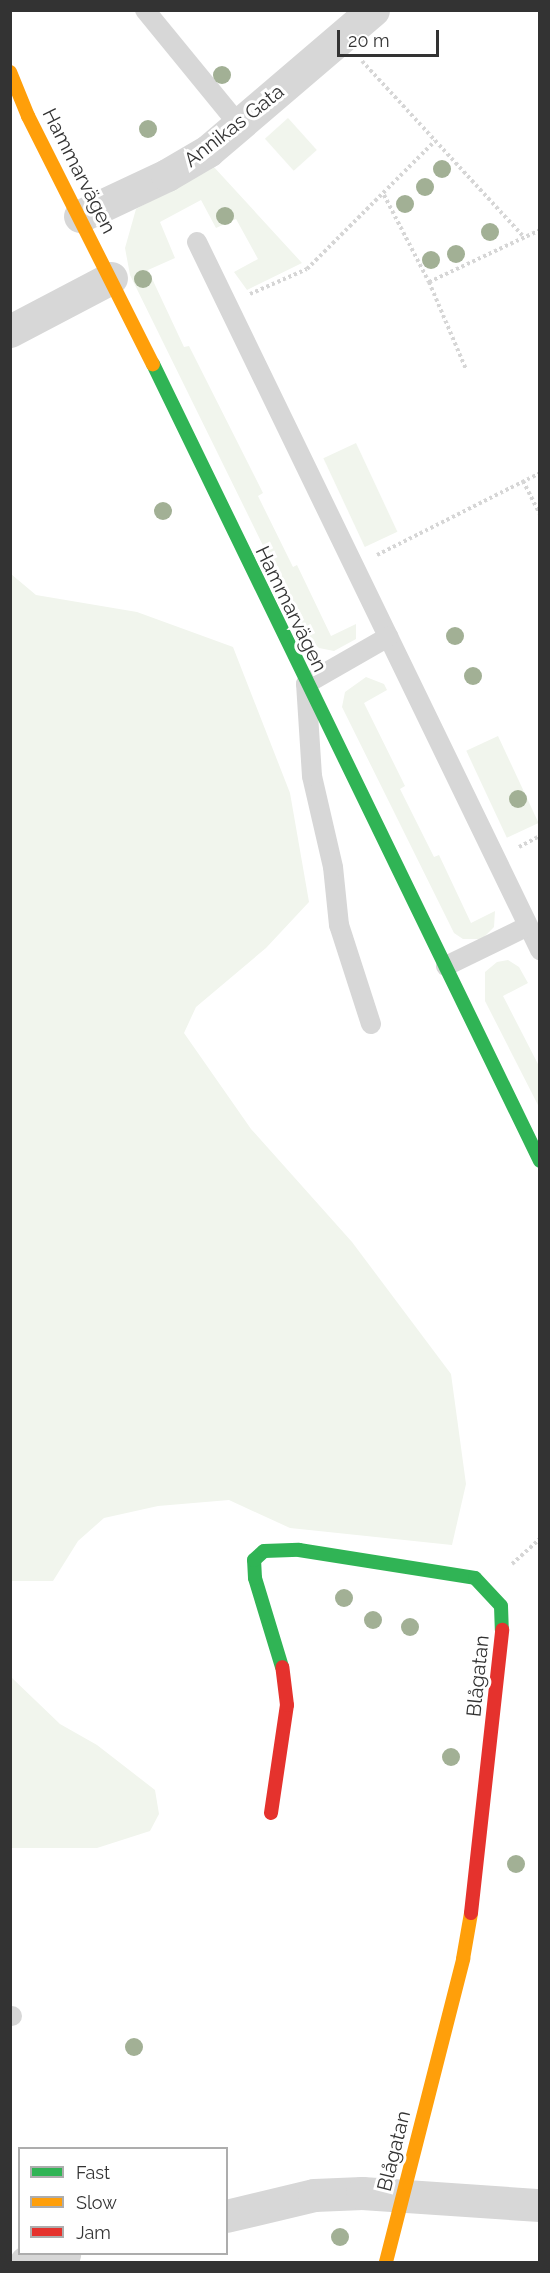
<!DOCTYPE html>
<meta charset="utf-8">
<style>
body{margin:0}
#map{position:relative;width:550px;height:2273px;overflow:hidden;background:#fff;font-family:Raleway,sans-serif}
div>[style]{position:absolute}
.green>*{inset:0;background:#f1f5ed;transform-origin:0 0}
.path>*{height:4px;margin-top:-2px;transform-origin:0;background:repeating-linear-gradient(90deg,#d6d6d6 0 3px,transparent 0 6px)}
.lane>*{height:20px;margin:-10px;padding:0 10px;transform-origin:10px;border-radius:10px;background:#d7d7d7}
.street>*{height:33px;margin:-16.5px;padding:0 16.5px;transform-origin:16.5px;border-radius:16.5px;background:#d7d7d7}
.fast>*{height:14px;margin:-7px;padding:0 7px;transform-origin:7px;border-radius:7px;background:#30b455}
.slow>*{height:14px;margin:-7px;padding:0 7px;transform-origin:7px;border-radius:7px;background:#ff9f0a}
.jam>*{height:14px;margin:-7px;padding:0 7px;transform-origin:7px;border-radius:7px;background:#e5322d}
.trees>*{width:18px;height:18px;margin:-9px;border-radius:50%;background:#a2b095}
span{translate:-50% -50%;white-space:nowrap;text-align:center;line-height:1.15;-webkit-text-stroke:6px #fff;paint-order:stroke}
.street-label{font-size:20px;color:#333}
.frame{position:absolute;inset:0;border:12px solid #333;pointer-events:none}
.legend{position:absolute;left:18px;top:2147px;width:210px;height:108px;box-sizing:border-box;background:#fff;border:2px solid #adadad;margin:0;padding:8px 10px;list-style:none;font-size:18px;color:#333}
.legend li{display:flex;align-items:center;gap:12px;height:30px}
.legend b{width:30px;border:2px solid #adadad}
.scale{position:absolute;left:337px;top:30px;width:102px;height:27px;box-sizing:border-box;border:3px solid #333;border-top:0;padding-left:8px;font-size:18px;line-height:21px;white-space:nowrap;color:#333;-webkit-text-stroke:4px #fff;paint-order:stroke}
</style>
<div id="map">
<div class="green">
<i style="left:288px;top:118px;width:43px;height:31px;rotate:48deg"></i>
<i style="clip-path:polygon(213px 166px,302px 263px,247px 290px,234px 272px,258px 259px,236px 219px,216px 228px,201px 200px,160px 222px,175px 258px,148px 270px,184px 347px,189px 346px,263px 493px,258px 496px,293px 567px,297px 565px,331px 636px,356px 624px,356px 639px,334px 651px,319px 648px,309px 639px,130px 275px,125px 248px,136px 209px)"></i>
<i style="left:356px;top:443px;width:98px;height:36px;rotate:65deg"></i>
<i style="clip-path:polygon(11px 574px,36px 595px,137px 612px,233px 647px,290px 793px,309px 902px,266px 948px,196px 1007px,184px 1033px,251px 1129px,352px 1242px,451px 1374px,466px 1484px,452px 1545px,290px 1528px,229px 1500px,158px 1506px,104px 1518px,78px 1541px,53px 1581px,11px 1581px)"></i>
<i style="clip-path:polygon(366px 677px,384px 684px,387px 690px,364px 703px,405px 786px,400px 789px,434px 857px,439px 855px,471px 923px,495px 911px,494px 927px,482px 939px,463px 939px,454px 933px,342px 707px,345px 692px)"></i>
<i style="left:498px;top:736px;width:96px;height:35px;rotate:65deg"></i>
<i style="clip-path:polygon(508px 960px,519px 967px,528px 983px,503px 996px,539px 1066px,539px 1107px,485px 1001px,485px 972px,497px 962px)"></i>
<i style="clip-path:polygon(11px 1677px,60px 1724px,97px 1745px,155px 1790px,159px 1814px,150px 1831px,97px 1848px,11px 1848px)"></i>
</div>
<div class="path">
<i style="left:362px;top:61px;width:239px;rotate:47.4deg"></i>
<i style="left:384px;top:195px;width:98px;rotate:62.7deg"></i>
<i style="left:429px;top:282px;width:95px;rotate:67deg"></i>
<i style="left:429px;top:282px;width:123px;rotate:-25.1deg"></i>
<i style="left:250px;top:294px;width:62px;rotate:-23.7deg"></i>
<i style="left:307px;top:269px;width:181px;rotate:-45deg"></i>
<i style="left:523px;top:481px;width:38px;rotate:63deg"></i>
<i style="left:377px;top:555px;width:182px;rotate:-26.7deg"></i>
<i style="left:519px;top:847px;width:24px;rotate:-28deg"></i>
<i style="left:512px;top:1564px;width:38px;rotate:-42deg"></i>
</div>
<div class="lane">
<i style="left:145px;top:10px;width:150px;rotate:50.7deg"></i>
<i style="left:197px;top:242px;width:787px;rotate:64.15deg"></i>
<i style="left:446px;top:966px;width:91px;rotate:-26deg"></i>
<i style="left:371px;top:1024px;width:104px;rotate:-107.9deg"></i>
<i style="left:339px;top:925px;width:58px;rotate:-95.9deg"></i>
<i style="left:333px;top:867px;width:93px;rotate:-103deg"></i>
<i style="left:312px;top:776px;width:92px;rotate:-93.7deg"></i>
<i style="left:306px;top:684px;width:95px;rotate:-29.8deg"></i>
<i style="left:10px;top:2016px;width:2px"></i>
</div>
<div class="street">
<i style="left:80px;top:216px;width:96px;rotate:-25.2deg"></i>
<i style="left:167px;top:175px;width:48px;rotate:-30.3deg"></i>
<i style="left:208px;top:151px;width:217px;rotate:-40.5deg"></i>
<i style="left:10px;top:331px;width:114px;rotate:-27.7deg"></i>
<i style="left:226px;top:2216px;width:90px;rotate:-13.4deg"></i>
<i style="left:314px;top:2195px;width:48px;rotate:-2.4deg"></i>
<i style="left:362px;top:2193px;width:178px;rotate:3.9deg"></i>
<i style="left:26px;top:2262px;width:39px;rotate:-12deg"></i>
</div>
<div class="fast">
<i style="left:153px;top:364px;width:886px;rotate:64.1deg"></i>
<i style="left:282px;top:1667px;width:93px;rotate:-106.9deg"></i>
<i style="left:255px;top:1578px;width:18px;rotate:-93deg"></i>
<i style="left:254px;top:1560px;width:13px;rotate:-42deg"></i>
<i style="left:264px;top:1551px;width:35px;rotate:-2deg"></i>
<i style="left:299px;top:1550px;width:178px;rotate:9deg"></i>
<i style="left:475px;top:1578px;width:38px;rotate:47deg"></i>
<i style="left:501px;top:1606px;width:24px;rotate:88deg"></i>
</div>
<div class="slow">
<i style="left:10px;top:72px;width:48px;rotate:67.8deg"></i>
<i style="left:28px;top:116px;width:278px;rotate:63.3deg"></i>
<i style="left:386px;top:2262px;width:313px;rotate:-75.7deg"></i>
<i style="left:463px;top:1959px;width:47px;rotate:-80.1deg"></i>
</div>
<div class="jam">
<i style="left:271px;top:1813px;width:109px;rotate:-81.6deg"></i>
<i style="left:287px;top:1705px;width:38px;rotate:-97deg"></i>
<i style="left:471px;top:1913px;width:285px;rotate:-83.7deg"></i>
</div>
<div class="trees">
<i style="left:222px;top:75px"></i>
<i style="left:148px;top:129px"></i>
<i style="left:442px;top:169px"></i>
<i style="left:425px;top:187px"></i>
<i style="left:405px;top:204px"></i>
<i style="left:225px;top:216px"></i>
<i style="left:490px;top:232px"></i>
<i style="left:456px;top:254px"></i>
<i style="left:431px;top:260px"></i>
<i style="left:143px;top:279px"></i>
<i style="left:163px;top:511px"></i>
<i style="left:455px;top:636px"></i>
<i style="left:473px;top:676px"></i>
<i style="left:518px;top:799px"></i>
<i style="left:344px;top:1598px"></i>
<i style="left:373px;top:1620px"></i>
<i style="left:410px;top:1627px"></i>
<i style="left:451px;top:1757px"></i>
<i style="left:516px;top:1864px"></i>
<i style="left:134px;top:2047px"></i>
<i style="left:340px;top:2237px"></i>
</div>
<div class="street-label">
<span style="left:234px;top:126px;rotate:-38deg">Annikas Gata</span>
<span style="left:79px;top:171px;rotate:63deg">Hammarvägen</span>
<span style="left:291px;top:609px;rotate:64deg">Hammarvägen</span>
<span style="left:478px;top:1676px;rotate:-84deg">Blågatan</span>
<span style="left:394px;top:2151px;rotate:-76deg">Blågatan</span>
</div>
<div class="frame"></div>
<ul class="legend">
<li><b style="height:8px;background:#30b455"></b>Fast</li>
<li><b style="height:8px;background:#ff9f0a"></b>Slow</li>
<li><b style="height:8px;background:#e5322d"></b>Jam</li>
</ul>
<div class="scale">20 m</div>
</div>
